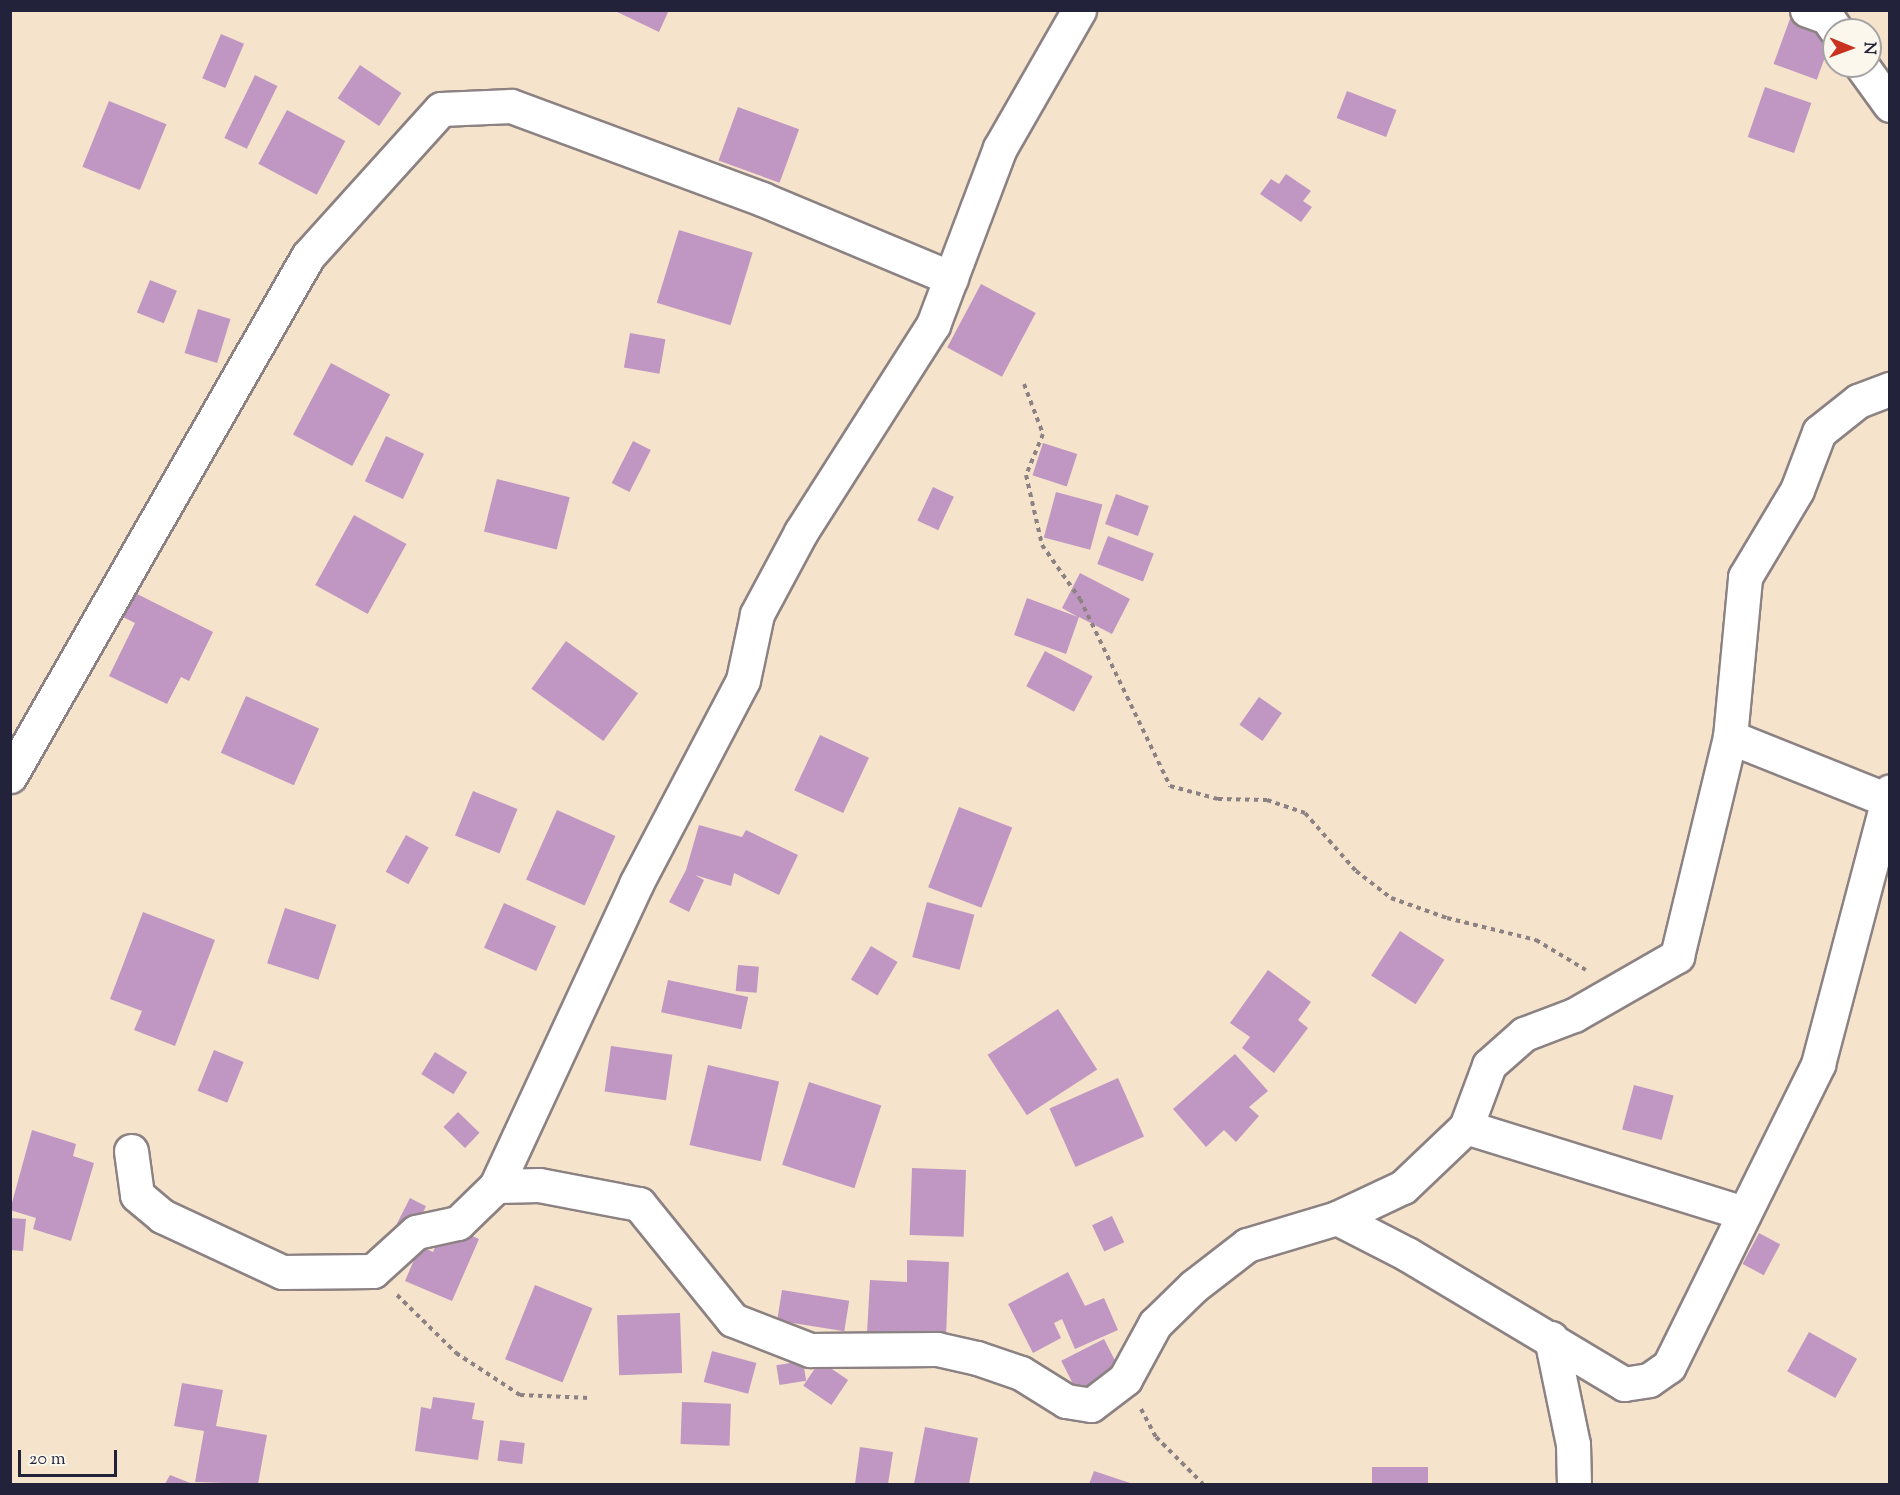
<!DOCTYPE html>
<style>
body{margin:0}
#map{position:relative;width:1900px;height:1495px;overflow:hidden;background:#f6e3cb;font-family:"Sorts Mill Goudy",serif}
div>[style]{position:absolute}
.building>*{inset:0;background:#c097c2;transform-origin:0 0}
.path>*{height:4px;margin-top:-2px;transform-origin:0;background:repeating-linear-gradient(90deg,#8c8283 0 4.5px,transparent 0 9px)}
.roads{filter:drop-shadow(2px 0 #8c8283) drop-shadow(-2px 0 #8c8283) drop-shadow(0 2px #8c8283) drop-shadow(0 -2px #8c8283)}
.minor>*{height:33px;margin:-16.5px;padding:0 16.5px;transform-origin:16.5px;border-radius:16.5px;background:#fff}
span{translate:-50% -50%;white-space:nowrap;text-align:center;line-height:1.15;-webkit-text-stroke:4.5px #fbf7ec;paint-order:stroke}
.frame{position:absolute;inset:0;border:12px solid #22223b;pointer-events:none}
.north{position:absolute;left:1822px;top:18px;width:60px;height:60px;box-sizing:border-box;background:#fbf7ec;border:2px solid #a4a2a5;border-radius:50%;rotate:91deg;font-size:16px;font-weight:700;line-height:24px;text-align:center;color:#22223b}
.north::after{content:'';display:block;margin:auto;width:21px;height:27px;background:#c8321e;clip-path:polygon(50% 0,100% 100%,50% 72%,0 100%)}
.scale{position:absolute;left:18px;top:1450px;width:99px;height:27px;box-sizing:border-box;border:3px solid #22223b;border-top:0;padding-left:8px;font-size:18px;line-height:21px;white-space:nowrap;color:#22223b;-webkit-text-stroke:4px #fbf7ec;paint-order:stroke}
</style>
<div id="map">
<div class="building">
<i style="clip-path:polygon(613px 10px,669px 10px,659px 32px)"></i>
<i style="left:1791px;top:16px;width:46px;height:51px;rotate:20deg"></i>
<i style="left:221px;top:34px;width:25px;height:48px;rotate:23deg"></i>
<i style="left:360px;top:65px;width:50px;height:40px;rotate:34deg"></i>
<i style="left:255px;top:75px;width:25px;height:70px;rotate:26deg"></i>
<i style="left:1765px;top:87px;width:49px;height:53px;rotate:19deg"></i>
<i style="left:1347px;top:91px;width:53px;height:29px;rotate:21deg"></i>
<i style="left:109px;top:101px;width:62px;height:71px;rotate:22deg"></i>
<i style="left:738px;top:107px;width:65px;height:57px;rotate:20deg"></i>
<i style="left:287px;top:110px;width:66px;height:61px;rotate:28deg"></i>
<i style="clip-path:polygon(1286px 174px,1311px 191px,1303px 201px,1312px 207px,1301px 222px,1260px 194px,1271px 179px,1279px 184px)"></i>
<i style="left:679px;top:230px;width:77px;height:76px;rotate:17deg"></i>
<i style="left:150px;top:280px;width:29px;height:35px;rotate:22deg"></i>
<i style="left:981px;top:284px;width:62px;height:72px;rotate:28deg"></i>
<i style="left:198px;top:309px;width:34px;height:46px;rotate:17deg"></i>
<i style="left:630px;top:333px;width:36px;height:35px;rotate:10deg"></i>
<i style="left:331px;top:363px;width:67px;height:81px;rotate:28deg"></i>
<i style="left:386px;top:436px;width:42px;height:50px;rotate:25deg"></i>
<i style="left:633px;top:441px;width:20px;height:47px;rotate:27deg"></i>
<i style="left:1043px;top:443px;width:36px;height:34px;rotate:18deg"></i>
<i style="left:497px;top:479px;width:75px;height:54px;rotate:14deg"></i>
<i style="left:933px;top:487px;width:23px;height:37px;rotate:25deg"></i>
<i style="left:1056px;top:492px;width:48px;height:47px;rotate:15deg"></i>
<i style="left:1116px;top:494px;width:35px;height:32px;rotate:20deg"></i>
<i style="left:354px;top:515px;width:60px;height:80px;rotate:29deg"></i>
<i style="left:1108px;top:536px;width:49px;height:30px;rotate:21deg"></i>
<i style="clip-path:polygon(1080px 573px,1130px 599px,1112px 634px,1079px 617px,1066px 654px,1014px 635px,1027px 598px,1078px 617px,1062px 608px)"></i>
<i style="clip-path:polygon(133px 592px,213px 632px,189px 681px,181px 677px,167px 704px,109px 676px,135px 623px,121px 616px)"></i>
<i style="left:566px;top:641px;width:89px;height:59px;rotate:36deg"></i>
<i style="left:1045px;top:651px;width:54px;height:40px;rotate:28deg"></i>
<i style="left:246px;top:696px;width:80px;height:62px;rotate:24deg"></i>
<i style="left:1259px;top:697px;width:28px;height:34px;rotate:35deg"></i>
<i style="left:820px;top:735px;width:54px;height:61px;rotate:25deg"></i>
<i style="left:473px;top:791px;width:48px;height:48px;rotate:22deg"></i>
<i style="left:959px;top:807px;width:57px;height:86px;rotate:21deg"></i>
<i style="left:557px;top:810px;width:64px;height:76px;rotate:24deg"></i>
<i style="clip-path:polygon(699px 825px,742px 837px,746px 830px,798px 855px,779px 895px,734px 873px,731px 886px,695px 875px,704px 880px,689px 912px,669px 902px,686px 870px)"></i>
<i style="left:406px;top:835px;width:26px;height:42px;rotate:29deg"></i>
<i style="left:927px;top:902px;width:49px;height:57px;rotate:15deg"></i>
<i style="left:504px;top:903px;width:57px;height:49px;rotate:24deg"></i>
<i style="left:285px;top:908px;width:54px;height:58px;rotate:18deg"></i>
<i style="clip-path:polygon(143px 912px,215px 940px,175px 1046px,134px 1030px,142px 1011px,110px 999px)"></i>
<i style="left:1400px;top:931px;width:53px;height:53px;rotate:33deg"></i>
<i style="left:871px;top:946px;width:31px;height:39px;rotate:31deg"></i>
<i style="left:738px;top:965px;width:21px;height:26px;rotate:5deg"></i>
<i style="clip-path:polygon(1268px 970px,1311px 1002px,1298px 1020px,1308px 1028px,1274px 1073px,1242px 1048px,1250px 1037px,1230px 1023px)"></i>
<i style="left:668px;top:980px;width:82px;height:33px;rotate:12deg"></i>
<i style="left:1058px;top:1009px;width:72px;height:84px;rotate:57deg"></i>
<i style="left:611px;top:1046px;width:62px;height:46px;rotate:8deg"></i>
<i style="left:214px;top:1050px;width:32px;height:44px;rotate:22deg"></i>
<i style="left:435px;top:1052px;width:38px;height:26px;rotate:32deg"></i>
<i style="clip-path:polygon(1235px 1054px,1268px 1091px,1249px 1107px,1259px 1116px,1236px 1142px,1224px 1130px,1206px 1147px,1173px 1109px)"></i>
<i style="left:708px;top:1065px;width:73px;height:82px;rotate:13deg"></i>
<i style="left:1118px;top:1078px;width:64px;height:75px;rotate:66deg"></i>
<i style="left:809px;top:1082px;width:76px;height:87px;rotate:18deg"></i>
<i style="left:1634px;top:1085px;width:41px;height:46px;rotate:15deg"></i>
<i style="left:458px;top:1112px;width:30px;height:21px;rotate:44deg"></i>
<i style="clip-path:polygon(32px 1130px,76px 1144px,73px 1156px,94px 1163px,71px 1241px,33px 1229px,36px 1218px,10px 1210px)"></i>
<i style="left:912px;top:1168px;width:54px;height:67px;rotate:2deg"></i>
<i style="left:410px;top:1198px;width:18px;height:30px;rotate:27deg"></i>
<i style="left:1112px;top:1216px;width:29px;height:22px;rotate:65deg"></i>
<i style="clip-path:polygon(10px 1218px,26px 1219px,23px 1251px,10px 1250px)"></i>
<i style="clip-path:polygon(445px 1224px,479px 1239px,452px 1301px,405px 1281px,420px 1246px,433px 1252px)"></i>
<i style="left:1759px;top:1233px;width:24px;height:35px;rotate:28deg"></i>
<i style="clip-path:polygon(907px 1260px,949px 1262px,946px 1337px,867px 1333px,870px 1280px,907px 1282px)"></i>
<i style="clip-path:polygon(1068px 1272px,1085px 1306px,1104px 1298px,1118px 1330px,1075px 1349px,1062px 1319px,1054px 1323px,1061px 1338px,1033px 1353px,1008px 1304px)"></i>
<i style="left:535px;top:1285px;width:62px;height:80px;rotate:22deg"></i>
<i style="left:782px;top:1290px;width:68px;height:31px;rotate:9deg"></i>
<i style="left:680px;top:1313px;width:60px;height:63px;rotate:88deg"></i>
<i style="left:1809px;top:1332px;width:55px;height:45px;rotate:29deg"></i>
<i style="left:1104px;top:1339px;width:37px;height:48px;rotate:63deg"></i>
<i style="left:712px;top:1351px;width:46px;height:32px;rotate:15deg"></i>
<i style="left:803px;top:1361px;width:20px;height:27px;rotate:81deg"></i>
<i style="left:820px;top:1361px;width:34px;height:30px;rotate:34deg"></i>
<i style="clip-path:polygon(182px 1383px,223px 1390px,216px 1426px,267px 1435px,258px 1484px,195px 1482px,204px 1431px,174px 1426px)"></i>
<i style="clip-path:polygon(433px 1397px,475px 1403px,472px 1419px,484px 1421px,478px 1460px,415px 1451px,421px 1407px,431px 1409px)"></i>
<i style="left:682px;top:1402px;width:49px;height:42px;rotate:2deg"></i>
<i style="clip-path:polygon(925px 1427px,978px 1438px,969px 1484px,914px 1484px)"></i>
<i style="left:500px;top:1440px;width:25px;height:21px;rotate:7deg"></i>
<i style="clip-path:polygon(860px 1447px,893px 1452px,888px 1484px,855px 1484px)"></i>
<i style="left:1428px;top:1467px;width:17px;height:56px;rotate:90deg"></i>
<i style="clip-path:polygon(1094px 1471px,1133px 1484px,1089px 1484px)"></i>
<i style="clip-path:polygon(170px 1475px,193px 1484px,165px 1484px)"></i>
</div>
<div class="path">
<i style="left:1024px;top:384px;width:53px;rotate:69.2deg"></i>
<i style="left:1043px;top:434px;width:44px;rotate:112.5deg"></i>
<i style="left:1026px;top:475px;width:72px;rotate:77.1deg"></i>
<i style="left:1042px;top:545px;width:66px;rotate:54.9deg"></i>
<i style="left:1080px;top:599px;width:208px;rotate:64.3deg"></i>
<i style="left:1170px;top:786px;width:50px;rotate:15.2deg"></i>
<i style="left:1218px;top:799px;width:49px;rotate:1.2deg"></i>
<i style="left:1267px;top:800px;width:40px;rotate:18.9deg"></i>
<i style="left:1305px;top:813px;width:77px;rotate:48.7deg"></i>
<i style="left:1356px;top:871px;width:44px;rotate:37.6deg"></i>
<i style="left:1391px;top:898px;width:59px;rotate:19.7deg"></i>
<i style="left:1447px;top:918px;width:92px;rotate:13.9deg"></i>
<i style="left:1536px;top:940px;width:58px;rotate:31deg"></i>
<i style="left:397px;top:1295px;width:83px;rotate:44.5deg"></i>
<i style="left:456px;top:1353px;width:77px;rotate:33.3deg"></i>
<i style="left:520px;top:1395px;width:70px;rotate:2.5deg"></i>
<i style="left:1141px;top:1409px;width:32px;rotate:62deg"></i>
<i style="left:1156px;top:1437px;width:66px;rotate:45deg"></i>
</div>
<div class="roads">
<div class="minor">
<i style="left:1807px;top:10px;width:21px;rotate:19deg"></i>
<i style="left:1827px;top:17px;width:16px;rotate:55deg"></i>
<i style="left:1862px;top:66px;width:48px;rotate:54.3deg"></i>
<i style="left:1730px;top:737px;width:172px;rotate:21.8deg"></i>
<i style="left:10px;top:776px;width:599px;rotate:-60.18deg"></i>
<i style="left:308px;top:256px;width:198px;rotate:-47.9deg"></i>
<i style="left:441px;top:109px;width:70px;rotate:-2.5deg"></i>
<i style="left:511px;top:106px;width:268px;rotate:20.3deg"></i>
<i style="left:762px;top:199px;width:205px;rotate:22.7deg"></i>
<i style="left:1466px;top:1127px;width:291px;rotate:17.2deg"></i>
<i style="left:131px;top:1151px;width:44px;rotate:82.2deg"></i>
<i style="left:137px;top:1195px;width:33px;rotate:40deg"></i>
<i style="left:162px;top:1216px;width:132px;rotate:25deg"></i>
<i style="left:282px;top:1272px;width:91px;rotate:-0.6deg"></i>
<i style="left:373px;top:1271px;width:58px;rotate:-42.2deg"></i>
<i style="left:416px;top:1232px;width:43px;rotate:-12.1deg"></i>
<i style="left:458px;top:1223px;width:53px;rotate:-44.2deg"></i>
<i style="left:496px;top:1186px;width:43px;rotate:-1.3deg"></i>
<i style="left:539px;top:1185px;width:102px;rotate:10.8deg"></i>
<i style="left:639px;top:1204px;width:149px;rotate:51deg"></i>
<i style="left:733px;top:1320px;width:83px;rotate:21.3deg"></i>
<i style="left:810px;top:1350px;width:127px;rotate:-0.5deg"></i>
<i style="left:937px;top:1349px;width:41px;rotate:12.7deg"></i>
<i style="left:977px;top:1358px;width:46px;rotate:18.8deg"></i>
<i style="left:1021px;top:1373px;width:53px;rotate:31.9deg"></i>
<i style="left:1066px;top:1401px;width:25px;rotate:9deg"></i>
<i style="left:1091px;top:1405px;width:43px;rotate:-37.4deg"></i>
<i style="left:1125px;top:1379px;width:63px;rotate:-61.4deg"></i>
<i style="left:1155px;top:1324px;width:54px;rotate:-44.3deg"></i>
<i style="left:1194px;top:1286px;width:67px;rotate:-37.7deg"></i>
<i style="left:1247px;top:1245px;width:94px;rotate:-16.7deg"></i>
<i style="left:1337px;top:1218px;width:73px;rotate:-25.2deg"></i>
<i style="left:1403px;top:1187px;width:87px;rotate:-43.6deg"></i>
<i style="left:1466px;top:1127px;width:66px;rotate:-69.6deg"></i>
<i style="left:1489px;top:1065px;width:47px;rotate:-41.5deg"></i>
<i style="left:1524px;top:1034px;width:53px;rotate:-20.8deg"></i>
<i style="left:1574px;top:1015px;width:119px;rotate:-29.8deg"></i>
<i style="left:1677px;top:956px;width:225px;rotate:-76.4deg"></i>
<i style="left:1730px;top:737px;width:161px;rotate:-84.6deg"></i>
<i style="left:1745px;top:577px;width:101px;rotate:-59.1deg"></i>
<i style="left:1797px;top:490px;width:62px;rotate:-69.2deg"></i>
<i style="left:1819px;top:432px;width:50px;rotate:-38.5deg"></i>
<i style="left:1858px;top:401px;width:34px;rotate:-21deg"></i>
<i style="left:496px;top:1186px;width:333px;rotate:-65.1deg"></i>
<i style="left:636px;top:884px;width:230px;rotate:-62.3deg"></i>
<i style="left:743px;top:680px;width:67px;rotate:-78deg"></i>
<i style="left:757px;top:614px;width:93px;rotate:-61.8deg"></i>
<i style="left:801px;top:532px;width:246px;rotate:-57.5deg"></i>
<i style="left:933px;top:325px;width:189px;rotate:-69.3deg"></i>
<i style="left:1000px;top:148px;width:159px;rotate:-60.2deg"></i>
<i style="left:1337px;top:1218px;width:79px;rotate:27.2deg"></i>
<i style="left:1407px;top:1254px;width:253px;rotate:30.9deg"></i>
<i style="left:1624px;top:1384px;width:25px;rotate:-9deg"></i>
<i style="left:1649px;top:1380px;width:24px;rotate:-35deg"></i>
<i style="left:1669px;top:1366px;width:337px;rotate:-63.7deg"></i>
<i style="left:1818px;top:1064px;width:282px;rotate:-75.2deg"></i>
<i style="left:1551px;top:1338px;width:108px;rotate:78.3deg"></i>
<i style="left:1573px;top:1444px;width:40px;rotate:88.6deg"></i>
</div>
</div>
<div class="frame"></div>
<div class="north">N</div>
<div class="scale">20 m</div>
</div>
